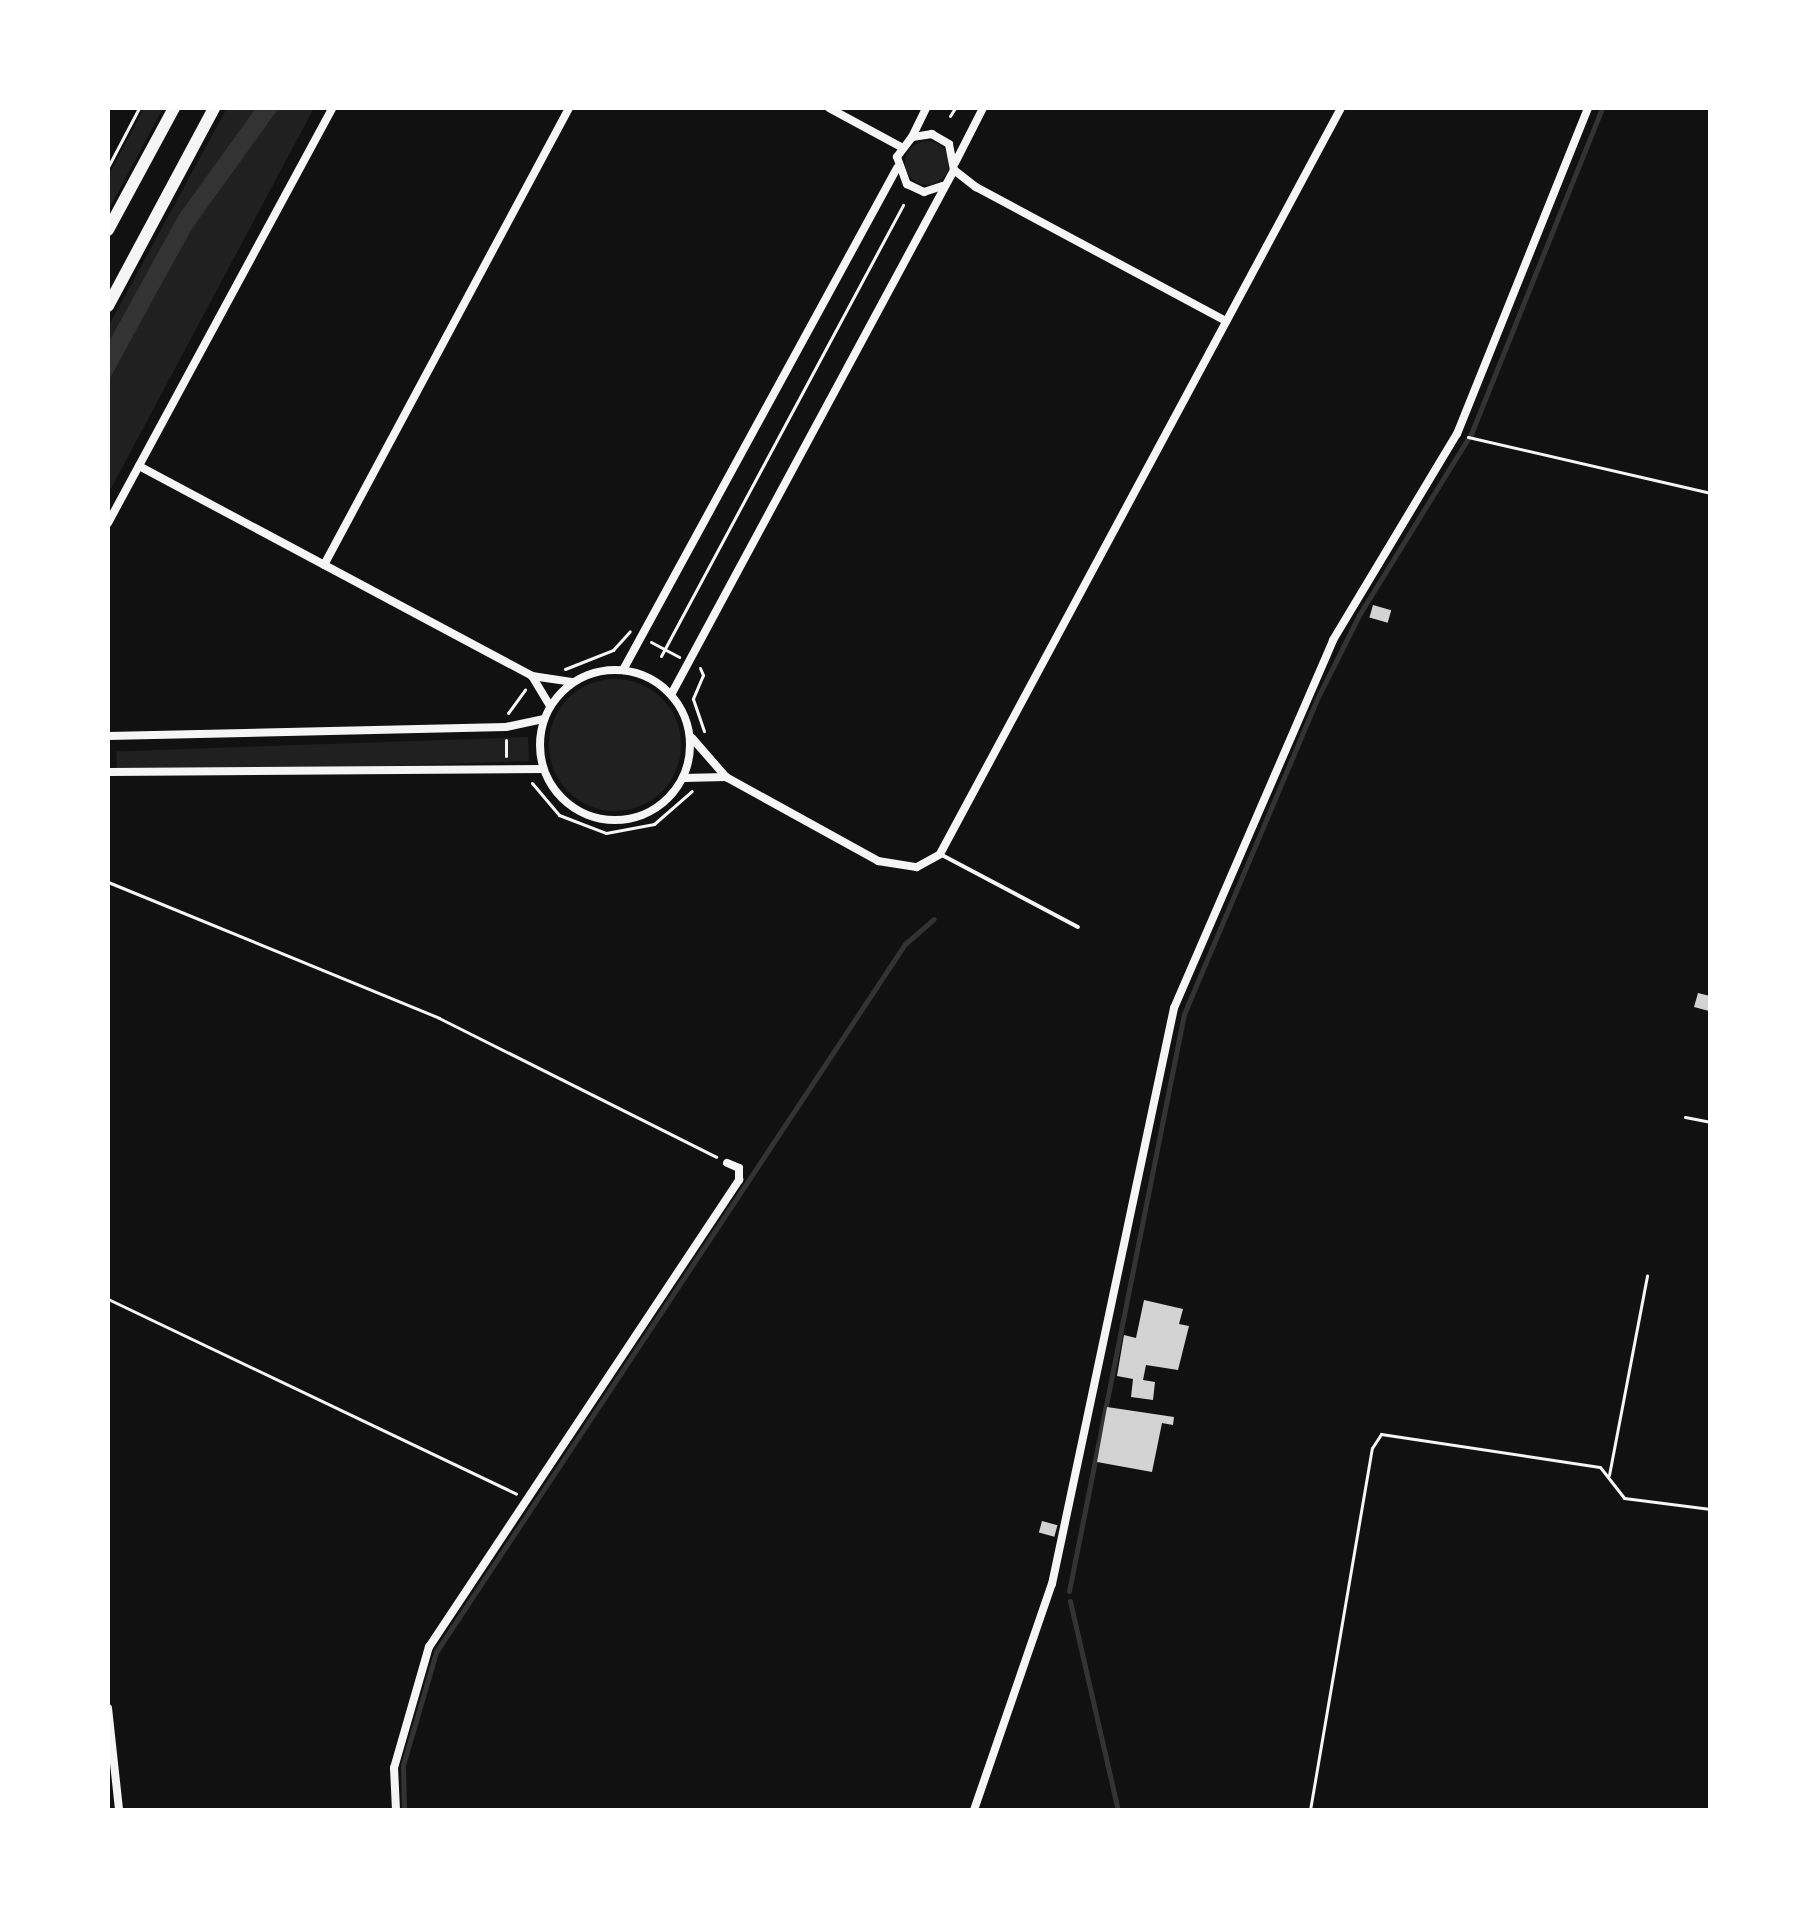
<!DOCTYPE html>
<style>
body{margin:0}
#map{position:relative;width:1818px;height:1918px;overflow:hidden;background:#111;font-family:Quicksand,sans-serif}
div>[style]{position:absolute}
.green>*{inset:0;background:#202020;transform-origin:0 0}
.round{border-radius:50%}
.stream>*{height:5px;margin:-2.5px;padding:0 2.5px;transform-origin:2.5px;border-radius:2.5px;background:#333}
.canal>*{height:18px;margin:-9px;padding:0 9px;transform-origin:9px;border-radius:9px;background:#333}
.building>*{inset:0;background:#d3d3d3;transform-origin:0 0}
.path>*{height:3px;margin:-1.5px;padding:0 1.5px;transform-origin:1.5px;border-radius:1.5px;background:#f5f5f5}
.service>*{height:4px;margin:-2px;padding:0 2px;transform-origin:2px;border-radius:2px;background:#f5f5f5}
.minor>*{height:8px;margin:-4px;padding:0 4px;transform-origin:4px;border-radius:4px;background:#f5f5f5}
.minor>.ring{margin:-4px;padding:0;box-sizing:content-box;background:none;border:8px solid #f5f5f5;border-radius:50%}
.primary>*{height:12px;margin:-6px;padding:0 6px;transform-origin:6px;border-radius:6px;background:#f5f5f5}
span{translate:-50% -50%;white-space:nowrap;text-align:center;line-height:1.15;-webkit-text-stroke:6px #fff;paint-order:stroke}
.frame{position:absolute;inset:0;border:110px solid #fff;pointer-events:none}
</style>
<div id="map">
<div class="green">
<i style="clip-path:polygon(144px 108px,163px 108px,108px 211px,108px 176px)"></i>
<i style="clip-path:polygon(227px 108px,314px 108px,108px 494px,108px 327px)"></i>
<i class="round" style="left:905px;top:141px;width:44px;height:44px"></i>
<i class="round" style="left:549px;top:679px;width:132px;height:132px"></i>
<i style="left:528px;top:737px;width:24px;height:412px;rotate:88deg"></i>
</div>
<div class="stream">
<i style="left:108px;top:375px;width:165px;rotate:-61.4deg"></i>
<i style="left:187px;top:230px;width:150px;rotate:-54.2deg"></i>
<i style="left:1069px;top:1591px;width:588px;rotate:-78.73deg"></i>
<i style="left:1184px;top:1014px;width:340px;rotate:-67.1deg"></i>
<i style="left:1316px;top:701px;width:96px;rotate:-63.4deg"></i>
<i style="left:1359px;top:615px;width:213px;rotate:-58.3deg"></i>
<i style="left:1471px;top:434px;width:351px;rotate:-68.1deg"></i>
<i style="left:1070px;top:1601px;width:214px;rotate:77.1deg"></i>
<i style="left:404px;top:1810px;width:45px;rotate:-91.3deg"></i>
<i style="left:403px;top:1765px;width:118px;rotate:-73.7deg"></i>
<i style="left:436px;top:1652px;width:849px;rotate:-56.48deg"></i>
<i style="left:905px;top:944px;width:38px;rotate:-41deg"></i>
</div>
<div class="canal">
<i style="left:108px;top:362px;width:163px;rotate:-61.1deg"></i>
<i style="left:187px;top:219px;width:137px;rotate:-54.2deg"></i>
</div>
<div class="building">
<i style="left:1373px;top:605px;width:19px;height:13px;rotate:16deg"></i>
<i style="clip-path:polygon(1698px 993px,1710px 996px,1709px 1011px,1694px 1007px)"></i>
<i style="clip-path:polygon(1144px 1300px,1183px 1309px,1179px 1324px,1189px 1326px,1178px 1370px,1146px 1365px,1143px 1380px,1155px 1382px,1153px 1400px,1131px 1397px,1133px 1379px,1117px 1376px,1124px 1335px,1136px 1338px)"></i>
<i style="clip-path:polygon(1107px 1407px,1174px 1417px,1173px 1425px,1162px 1423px,1152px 1472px,1097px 1462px)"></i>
<i style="left:1042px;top:1521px;width:16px;height:12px;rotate:15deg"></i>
</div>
<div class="path">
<i style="left:950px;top:116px;width:9px;rotate:-58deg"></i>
<i style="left:108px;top:167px;width:67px;rotate:-62.3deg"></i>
<i style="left:1468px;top:437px;width:248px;rotate:13deg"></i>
<i style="left:651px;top:642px;width:32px;rotate:28deg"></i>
<i style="left:661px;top:656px;width:512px;rotate:-61.78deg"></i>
<i style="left:700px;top:668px;width:8px;rotate:67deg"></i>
<i style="left:703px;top:675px;width:26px;rotate:113deg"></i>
<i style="left:693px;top:699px;width:34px;rotate:71deg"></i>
<i style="left:565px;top:669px;width:52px;rotate:-21.6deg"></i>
<i style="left:613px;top:650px;width:25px;rotate:-48deg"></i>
<i style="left:508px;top:713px;width:29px;rotate:-54deg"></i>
<i style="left:506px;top:740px;width:16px;rotate:90deg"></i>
<i style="left:532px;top:783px;width:42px;rotate:49.8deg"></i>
<i style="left:559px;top:815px;width:50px;rotate:21deg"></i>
<i style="left:606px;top:833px;width:49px;rotate:-10.6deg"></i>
<i style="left:654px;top:824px;width:50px;rotate:-41deg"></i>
<i style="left:108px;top:882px;width:358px;rotate:22.3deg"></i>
<i style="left:439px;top:1018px;width:310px;rotate:26.6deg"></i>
<i style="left:1685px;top:1117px;width:25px;rotate:11deg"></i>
<i style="left:108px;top:1299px;width:452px;rotate:25.5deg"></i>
<i style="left:1609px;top:1475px;width:203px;rotate:-79.2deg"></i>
<i style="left:1310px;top:1810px;width:367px;rotate:-80.3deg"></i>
<i style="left:1372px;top:1448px;width:17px;rotate:-57deg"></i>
<i style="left:1381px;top:1434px;width:221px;rotate:8.6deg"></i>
<i style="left:1600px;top:1467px;width:39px;rotate:52deg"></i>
<i style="left:1624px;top:1498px;width:87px;rotate:7.3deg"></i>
</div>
<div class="service">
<i style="left:940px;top:854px;width:156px;rotate:27.9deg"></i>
</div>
<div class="minor">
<i style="left:829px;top:108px;width:82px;rotate:28.4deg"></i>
<i style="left:912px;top:137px;width:32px;rotate:-64deg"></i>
<i style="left:955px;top:163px;width:62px;rotate:-63deg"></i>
<i style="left:954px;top:170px;width:28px;rotate:38deg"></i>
<i style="left:976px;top:187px;width:284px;rotate:28.2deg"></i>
<i style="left:139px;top:466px;width:446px;rotate:28.1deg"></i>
<i style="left:532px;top:676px;width:40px;rotate:8.5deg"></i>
<i style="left:108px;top:523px;width:472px;rotate:-61.6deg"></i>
<i style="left:324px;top:565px;width:519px;rotate:-61.8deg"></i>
<i class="ring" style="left:540px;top:670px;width:142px;height:142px"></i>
<i style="left:623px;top:670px;width:572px;rotate:-61.37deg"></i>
<i style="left:532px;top:676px;width:35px;rotate:59deg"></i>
<i style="left:672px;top:693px;width:594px;rotate:-61.67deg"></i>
<i style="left:954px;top:170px;width:26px;rotate:-101deg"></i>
<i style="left:949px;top:144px;width:20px;rotate:-150deg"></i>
<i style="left:932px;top:134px;width:20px;rotate:171deg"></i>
<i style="left:912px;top:137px;width:25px;rotate:127deg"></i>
<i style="left:897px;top:157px;width:29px;rotate:70deg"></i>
<i style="left:907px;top:184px;width:19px;rotate:25deg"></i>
<i style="left:924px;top:192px;width:20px;rotate:-18deg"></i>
<i style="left:108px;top:736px;width:398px;rotate:-1.3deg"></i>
<i style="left:506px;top:727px;width:39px;rotate:-12deg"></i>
<i style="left:692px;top:738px;width:52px;rotate:48.9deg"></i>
<i style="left:726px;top:777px;width:174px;rotate:28.9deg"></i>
<i style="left:878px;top:861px;width:39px;rotate:9deg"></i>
<i style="left:917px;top:867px;width:26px;rotate:-29deg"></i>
<i style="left:940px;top:854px;width:847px;rotate:-61.74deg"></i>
<i style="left:108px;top:772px;width:435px;rotate:-0.4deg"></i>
<i style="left:684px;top:778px;width:42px;rotate:-1.4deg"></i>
<i style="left:108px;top:1708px;width:103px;rotate:83.8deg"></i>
<i style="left:396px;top:1810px;width:42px;rotate:-92.7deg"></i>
<i style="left:394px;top:1768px;width:126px;rotate:-73.9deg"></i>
<i style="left:429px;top:1647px;width:561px;rotate:-56.42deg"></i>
<i style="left:739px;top:1180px;width:12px;rotate:-90deg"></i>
<i style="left:739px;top:1168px;width:13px;rotate:-157deg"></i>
<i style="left:974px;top:1810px;width:239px;rotate:-71deg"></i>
<i style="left:1052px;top:1584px;width:589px;rotate:-78.04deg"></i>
<i style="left:1174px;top:1008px;width:401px;rotate:-66.6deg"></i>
<i style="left:1333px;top:640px;width:240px;rotate:-59deg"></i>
<i style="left:1457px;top:434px;width:351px;rotate:-68.1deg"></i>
</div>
<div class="primary">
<i style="left:108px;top:230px;width:139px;rotate:-61.6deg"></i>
<i style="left:108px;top:306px;width:225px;rotate:-61.8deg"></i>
</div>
<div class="frame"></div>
</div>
